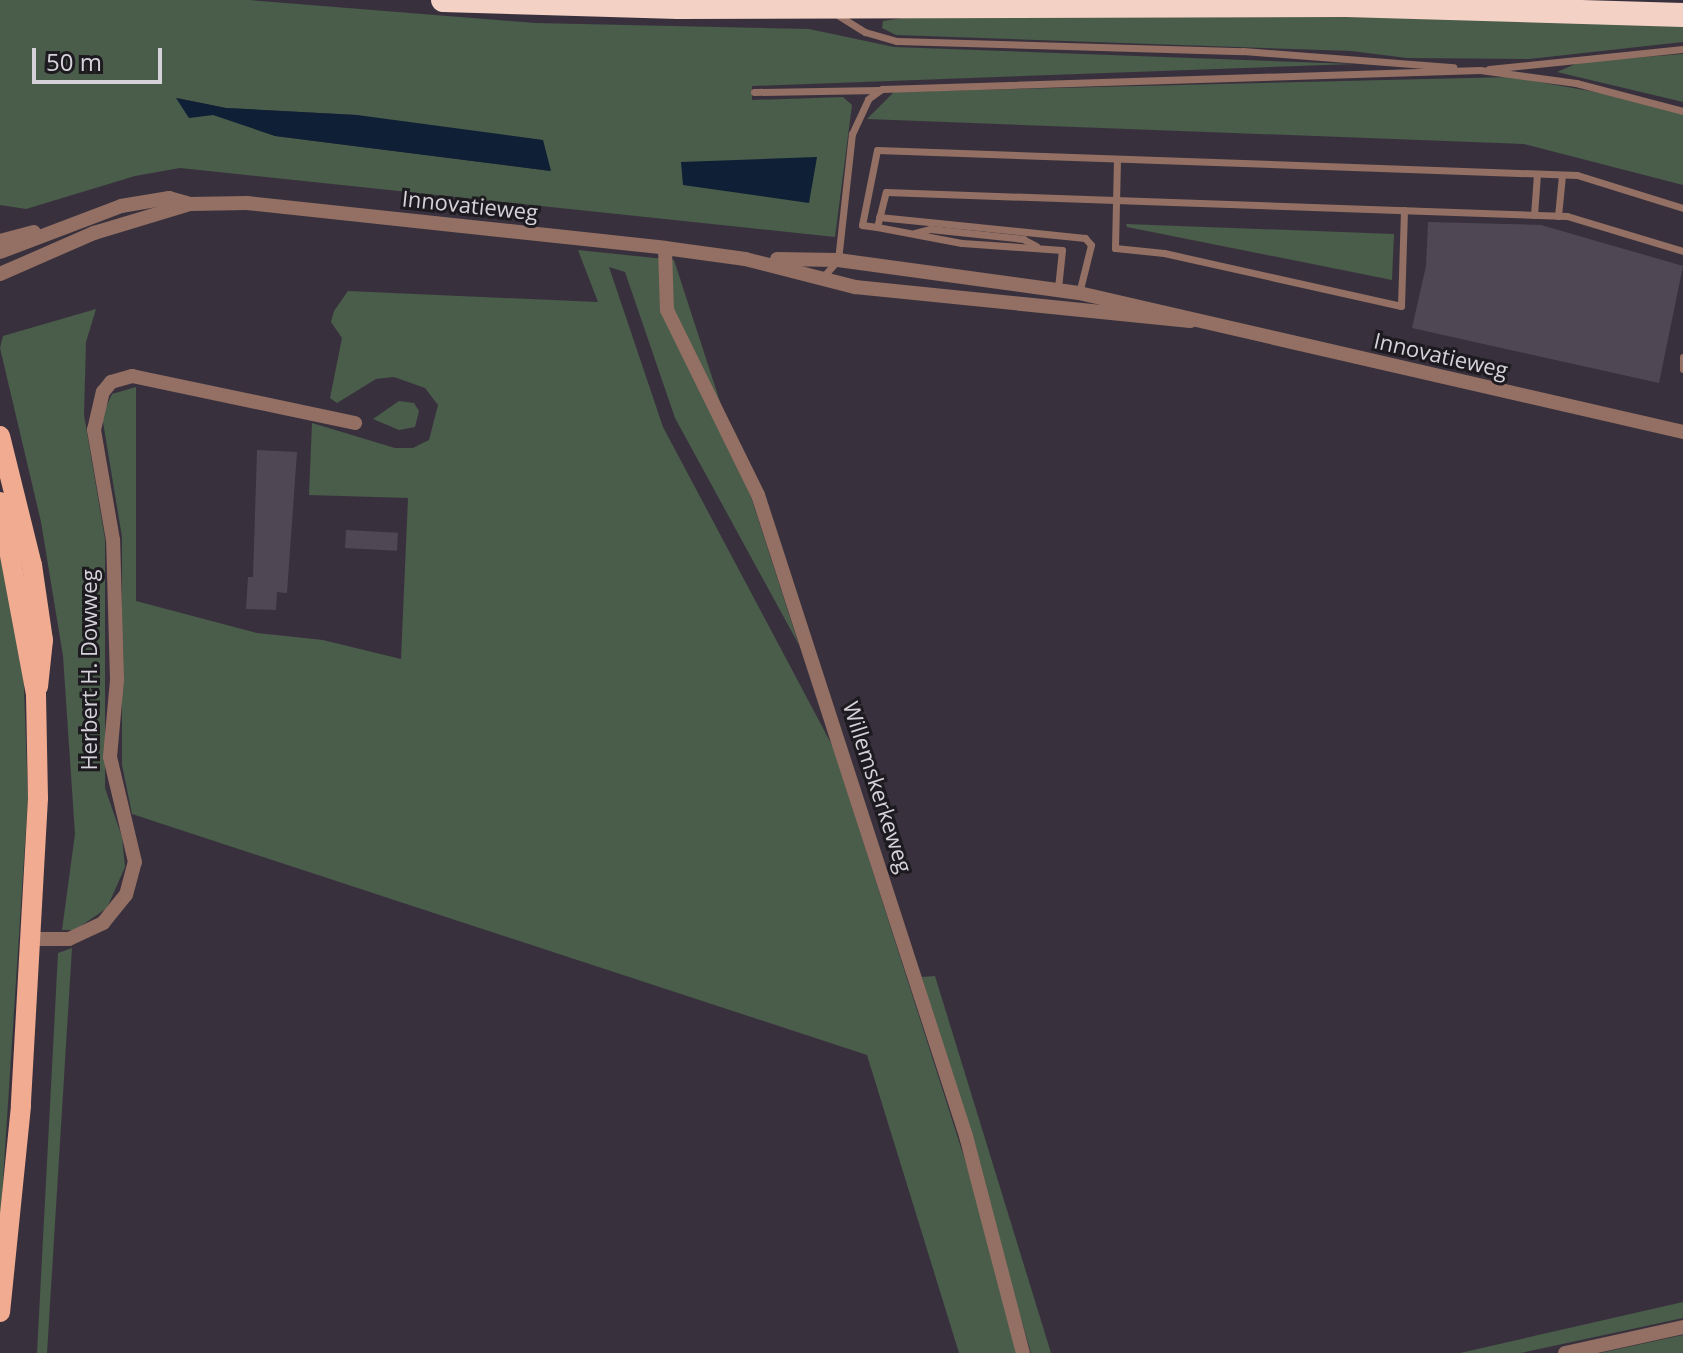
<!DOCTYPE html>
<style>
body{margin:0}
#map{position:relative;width:1683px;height:1353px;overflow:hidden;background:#38313d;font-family:"Open Sans",sans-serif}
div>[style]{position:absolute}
.green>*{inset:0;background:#4a5c4a}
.water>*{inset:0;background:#0f1f35}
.building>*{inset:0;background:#4f4754;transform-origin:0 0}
.lane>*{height:7px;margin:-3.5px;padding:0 3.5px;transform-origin:3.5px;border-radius:3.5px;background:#937063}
.street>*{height:14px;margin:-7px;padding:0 7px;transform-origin:7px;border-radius:7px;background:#937063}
.primary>*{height:20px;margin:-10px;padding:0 10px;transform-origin:10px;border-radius:10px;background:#f1ab90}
.highway>*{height:24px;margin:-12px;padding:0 12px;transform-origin:12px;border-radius:12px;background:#f3d1c4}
span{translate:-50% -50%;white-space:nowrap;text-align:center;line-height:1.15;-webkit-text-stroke:6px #1d1a20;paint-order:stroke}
.street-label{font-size:22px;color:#d6d2d9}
.scale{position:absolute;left:32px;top:48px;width:130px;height:36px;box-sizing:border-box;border:4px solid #d6d2d9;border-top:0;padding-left:10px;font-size:24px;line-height:28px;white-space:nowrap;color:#d6d2d9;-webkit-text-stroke:6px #1d1a20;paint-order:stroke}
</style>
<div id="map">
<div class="green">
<i style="clip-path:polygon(evenodd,0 0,249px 0,535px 23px,809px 29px,894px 47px,1354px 64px,752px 86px,752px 100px,843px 97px,852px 105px,835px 237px,180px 168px,135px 176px,26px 209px,0 205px,0 0,177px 98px,226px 108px,357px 115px,551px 171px,275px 136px,177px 98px)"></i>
<i style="clip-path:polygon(1231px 11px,1683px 26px,1683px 42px,1529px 59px,1407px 58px,1351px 51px,896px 35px,882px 28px,883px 21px,935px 13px)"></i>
<i style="clip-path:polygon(1683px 54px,1683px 102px,1557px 72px,1580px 62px)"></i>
<i style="clip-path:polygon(1511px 77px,1612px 95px,1683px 114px,1683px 185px,1524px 144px,867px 119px,894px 92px)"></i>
<i style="clip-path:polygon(1126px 224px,1394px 234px,1392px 280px,1127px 227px)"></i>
<i style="clip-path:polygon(578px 250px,674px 260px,799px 645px,675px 418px,625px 272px,609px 267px,663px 427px,833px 747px,987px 1229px,1016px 1353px,959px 1353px,867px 1055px,132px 814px,122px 765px,122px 537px,102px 416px,112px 394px,136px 387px,136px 601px,257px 633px,323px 640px,401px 659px,408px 498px,309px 495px,312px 423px,395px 448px,413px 448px,429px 440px,438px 405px,425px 388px,394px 377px,376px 379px,337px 403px,330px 398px,342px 338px,331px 322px,334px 311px,348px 291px,598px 302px)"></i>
<i style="clip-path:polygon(96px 309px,86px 342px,84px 415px,105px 539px,105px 788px,122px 837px,125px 867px,107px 908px,75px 930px,62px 930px,75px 834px,63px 656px,41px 522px,0 348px,3px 336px)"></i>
<i style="clip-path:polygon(399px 401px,414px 403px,419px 411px,415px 427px,399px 430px,373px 419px)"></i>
<i style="clip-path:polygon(0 527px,23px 661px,28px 797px,0 1226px)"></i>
<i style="clip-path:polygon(72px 948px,47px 1353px,37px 1353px,58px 953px)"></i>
<i style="clip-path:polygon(935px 976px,1051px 1353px,1031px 1353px,922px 977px)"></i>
<i style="clip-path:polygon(1683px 1302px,1683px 1318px,1521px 1353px,1460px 1353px)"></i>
<i style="clip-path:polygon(1683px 1335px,1683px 1353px,1600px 1353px)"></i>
</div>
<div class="water">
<i style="clip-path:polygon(176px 98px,226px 108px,357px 115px,543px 140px,551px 171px,275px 136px,213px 115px,189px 118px)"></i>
<i style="clip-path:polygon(817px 157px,809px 203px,683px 185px,681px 162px)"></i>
</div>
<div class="building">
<i style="clip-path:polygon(1428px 222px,1541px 225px,1683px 266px,1659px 383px,1412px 328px,1426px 266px)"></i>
<i style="clip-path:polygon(257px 450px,297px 452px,287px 593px,277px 592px,276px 610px,246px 609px,248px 577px,253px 577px)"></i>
<i style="left:346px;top:530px;width:52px;height:18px;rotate:3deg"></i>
</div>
<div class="lane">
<i style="left:836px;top:14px;width:34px;rotate:32deg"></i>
<i style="left:865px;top:32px;width:33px;rotate:16deg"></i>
<i style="left:897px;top:41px;width:346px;rotate:1.7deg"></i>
<i style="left:1243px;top:51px;width:211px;rotate:4.4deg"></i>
<i style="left:1489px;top:69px;width:195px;rotate:-5.9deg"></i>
<i style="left:754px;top:92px;width:126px;rotate:-0.9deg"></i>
<i style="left:1117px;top:159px;width:89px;rotate:91.3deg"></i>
<i style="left:1115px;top:248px;width:49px;rotate:5.8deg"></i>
<i style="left:1164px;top:253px;width:243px;rotate:12.6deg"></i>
<i style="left:1401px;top:306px;width:96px;rotate:-88.2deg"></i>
<i style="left:1683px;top:208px;width:111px;rotate:-162.7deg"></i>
<i style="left:1577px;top:175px;width:700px;rotate:-177.95deg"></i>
<i style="left:877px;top:150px;width:76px;rotate:101.3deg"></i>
<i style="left:862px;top:225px;width:15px;rotate:8deg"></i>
<i style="left:877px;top:227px;width:36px;rotate:-76deg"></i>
<i style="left:886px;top:192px;width:681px;rotate:2.02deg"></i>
<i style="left:1567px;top:216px;width:121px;rotate:16.8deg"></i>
<i style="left:1534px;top:215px;width:41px;rotate:-85.8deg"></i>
<i style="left:1558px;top:216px;width:41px;rotate:-84.4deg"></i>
<i style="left:879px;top:217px;width:207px;rotate:5.8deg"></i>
<i style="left:1085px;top:238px;width:9px;rotate:49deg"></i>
<i style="left:1091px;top:245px;width:49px;rotate:104deg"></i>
<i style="left:877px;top:227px;width:86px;rotate:10.7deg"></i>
<i style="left:962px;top:243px;width:100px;rotate:4deg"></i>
<i style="left:1062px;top:250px;width:39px;rotate:96deg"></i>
<i style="left:915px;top:233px;width:16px;rotate:-15deg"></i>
<i style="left:930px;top:229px;width:94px;rotate:6.1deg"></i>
<i style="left:1023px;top:239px;width:15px;rotate:28deg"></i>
<i style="left:823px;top:277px;width:23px;rotate:-49deg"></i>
<i style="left:838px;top:260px;width:127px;rotate:-83.7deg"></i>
<i style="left:852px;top:134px;width:38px;rotate:-65deg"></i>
<i style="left:868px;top:99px;width:17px;rotate:-36deg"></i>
<i style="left:882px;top:89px;width:598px;rotate:-1.82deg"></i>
<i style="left:1480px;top:70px;width:97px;rotate:7.7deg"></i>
<i style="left:1576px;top:83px;width:111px;rotate:14.7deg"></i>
<i style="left:1683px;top:357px;width:12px;rotate:90deg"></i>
</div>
<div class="street">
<i style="left:0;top:241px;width:35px;rotate:-15deg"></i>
<i style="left:665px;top:248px;width:62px;rotate:88.2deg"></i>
<i style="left:667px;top:310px;width:206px;rotate:63.8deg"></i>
<i style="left:758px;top:495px;width:674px;rotate:72.02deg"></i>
<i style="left:966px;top:1136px;width:224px;rotate:75.3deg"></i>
<i style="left:0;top:252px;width:129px;rotate:-20.8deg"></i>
<i style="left:121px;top:206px;width:49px;rotate:-9.5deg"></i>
<i style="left:169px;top:198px;width:22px;rotate:16deg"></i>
<i style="left:190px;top:204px;width:57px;rotate:-1deg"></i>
<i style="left:247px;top:203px;width:420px;rotate:6.1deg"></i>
<i style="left:665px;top:248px;width:81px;rotate:7.8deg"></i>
<i style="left:745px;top:259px;width:114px;rotate:14.3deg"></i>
<i style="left:855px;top:287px;width:337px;rotate:5.8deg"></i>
<i style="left:777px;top:259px;width:61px;rotate:0.9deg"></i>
<i style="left:838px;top:260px;width:243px;rotate:7.8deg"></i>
<i style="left:1079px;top:293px;width:620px;rotate:12.96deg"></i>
<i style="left:0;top:274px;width:103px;rotate:-23.6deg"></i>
<i style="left:94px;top:233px;width:100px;rotate:-16.8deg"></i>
<i style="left:31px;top:939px;width:38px"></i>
<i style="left:69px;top:939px;width:38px;rotate:-25deg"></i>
<i style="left:103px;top:923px;width:36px;rotate:-51deg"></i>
<i style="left:126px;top:895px;width:34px;rotate:-75deg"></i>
<i style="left:135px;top:862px;width:108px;rotate:-103.4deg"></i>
<i style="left:110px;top:757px;width:77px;rotate:-84.8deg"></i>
<i style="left:117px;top:680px;width:140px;rotate:-91.6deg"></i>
<i style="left:113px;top:540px;width:112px;rotate:-99.8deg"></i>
<i style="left:94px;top:430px;width:39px;rotate:-77deg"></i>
<i style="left:103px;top:392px;width:13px;rotate:-51deg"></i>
<i style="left:111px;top:382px;width:22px;rotate:-16deg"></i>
<i style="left:132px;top:376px;width:228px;rotate:11.9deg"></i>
<i style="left:1565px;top:1353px;width:121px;rotate:-12.4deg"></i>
</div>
<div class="primary">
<i style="left:0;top:436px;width:133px;rotate:76.1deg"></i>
<i style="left:32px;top:565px;width:76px;rotate:81.7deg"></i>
<i style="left:43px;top:640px;width:47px;rotate:96.1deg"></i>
<i style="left:0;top:502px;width:196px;rotate:79.4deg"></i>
<i style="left:36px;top:695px;width:103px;rotate:88.9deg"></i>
<i style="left:38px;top:798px;width:308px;rotate:93.2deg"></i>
<i style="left:21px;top:1106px;width:207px;rotate:95.8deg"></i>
</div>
<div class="highway">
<i style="left:443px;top:0;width:235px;rotate:1.7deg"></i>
<i style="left:678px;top:7px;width:668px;rotate:-0.17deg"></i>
<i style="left:1346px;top:5px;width:337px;rotate:1.7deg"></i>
</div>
<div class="street-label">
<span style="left:470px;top:205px;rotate:6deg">Innovatieweg</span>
<span style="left:1441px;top:355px;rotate:13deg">Innovatieweg</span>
<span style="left:89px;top:670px;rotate:-90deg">Herbert H. Dowweg</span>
<span style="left:878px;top:787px;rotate:72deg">Willemskerkeweg</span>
</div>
<div class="scale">50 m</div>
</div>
